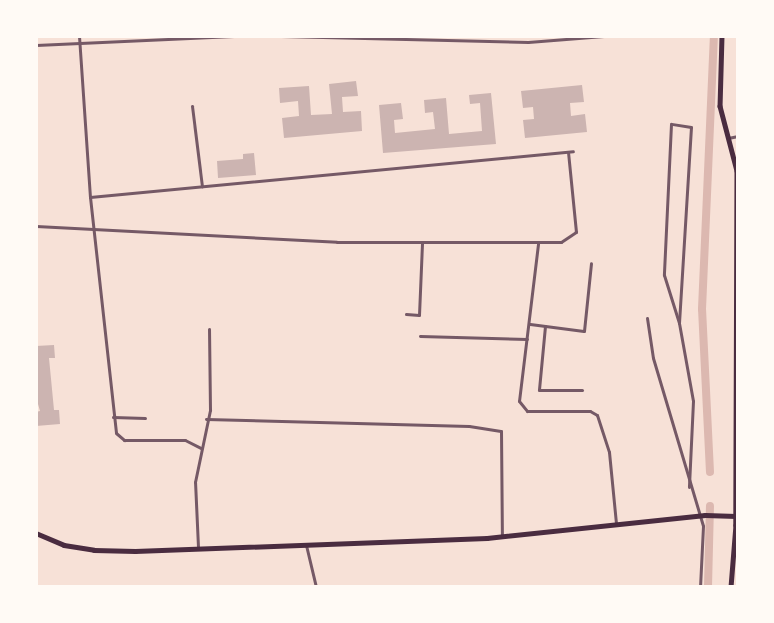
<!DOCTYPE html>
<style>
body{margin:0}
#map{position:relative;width:774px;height:623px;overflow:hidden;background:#f7e1d7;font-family:Overpass,sans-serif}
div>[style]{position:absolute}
.canal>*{height:8px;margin:-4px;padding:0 4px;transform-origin:4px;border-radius:4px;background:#dcb8b0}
.building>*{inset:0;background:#ccb4b1}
.minor>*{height:3px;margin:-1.5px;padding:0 1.5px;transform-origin:1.5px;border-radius:1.5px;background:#755966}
.secondary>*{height:4.5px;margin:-2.25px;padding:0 2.25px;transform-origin:2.25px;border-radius:2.25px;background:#4a2c40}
span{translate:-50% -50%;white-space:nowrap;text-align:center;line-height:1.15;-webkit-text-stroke:4.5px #fffaf5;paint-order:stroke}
.frame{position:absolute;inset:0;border:38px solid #fffaf5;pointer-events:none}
</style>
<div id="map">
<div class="canal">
<i style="left:710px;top:472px;width:163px;rotate:-92.8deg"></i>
<i style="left:702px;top:309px;width:273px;rotate:-87.5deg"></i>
<i style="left:708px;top:587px;width:81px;rotate:-88.6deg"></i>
</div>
<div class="building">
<i style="clip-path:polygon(356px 81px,358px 96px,342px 97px,343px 112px,361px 111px,362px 131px,284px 138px,282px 118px,299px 116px,298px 101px,280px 103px,279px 88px,309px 86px,311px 115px,332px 114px,329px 84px)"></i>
<i style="clip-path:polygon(582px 85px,584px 102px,570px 103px,571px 116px,585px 114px,587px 132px,525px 138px,523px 120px,534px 119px,533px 107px,523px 108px,521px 91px)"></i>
<i style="clip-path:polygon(491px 93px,496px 144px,383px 153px,379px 105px,401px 103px,403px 119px,394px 120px,395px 133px,435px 129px,433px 112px,425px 113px,424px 100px,446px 98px,449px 134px,482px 131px,480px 103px,470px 104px,469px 95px)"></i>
<i style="clip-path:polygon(254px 153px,256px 175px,218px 178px,217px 161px,243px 159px,243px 154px)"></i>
<i style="clip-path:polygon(54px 345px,55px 358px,49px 358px,54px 410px,59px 410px,60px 424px,36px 426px,36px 412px,40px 411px,36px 397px,36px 346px)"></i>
</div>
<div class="minor">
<i style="left:79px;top:36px;width:161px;rotate:86.1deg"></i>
<i style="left:90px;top:197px;width:237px;rotate:83.7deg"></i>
<i style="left:116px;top:433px;width:11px;rotate:41deg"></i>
<i style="left:124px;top:440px;width:61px"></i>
<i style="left:185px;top:440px;width:18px;rotate:27deg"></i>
<i style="left:281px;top:36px;width:247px;rotate:1.4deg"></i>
<i style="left:528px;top:42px;width:76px;rotate:-4.5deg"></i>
<i style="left:36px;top:45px;width:198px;rotate:-2.6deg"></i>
<i style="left:192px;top:106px;width:81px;rotate:82.9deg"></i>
<i style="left:728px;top:138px;width:10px;rotate:-11deg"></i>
<i style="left:90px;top:197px;width:485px;rotate:-5.4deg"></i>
<i style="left:36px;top:226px;width:301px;rotate:3deg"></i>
<i style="left:337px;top:242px;width:224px"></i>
<i style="left:561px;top:242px;width:18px;rotate:-34deg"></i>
<i style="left:576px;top:232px;width:80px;rotate:-95.7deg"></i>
<i style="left:538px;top:244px;width:158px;rotate:96.9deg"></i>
<i style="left:519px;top:401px;width:13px;rotate:51deg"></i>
<i style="left:527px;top:411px;width:63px"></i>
<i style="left:590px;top:411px;width:8px;rotate:30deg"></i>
<i style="left:597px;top:415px;width:39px;rotate:72deg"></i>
<i style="left:609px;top:452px;width:72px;rotate:84.4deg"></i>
<i style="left:406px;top:314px;width:13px;rotate:4deg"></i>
<i style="left:419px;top:315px;width:72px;rotate:-87.6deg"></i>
<i style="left:647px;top:318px;width:40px;rotate:81.5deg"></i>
<i style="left:653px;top:358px;width:175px;rotate:73.4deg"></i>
<i style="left:703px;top:526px;width:61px;rotate:92.8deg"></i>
<i style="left:679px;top:323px;width:196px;rotate:-86.5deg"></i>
<i style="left:691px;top:127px;width:20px;rotate:-171deg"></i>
<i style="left:671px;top:124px;width:151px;rotate:92.7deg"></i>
<i style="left:664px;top:275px;width:50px;rotate:72.6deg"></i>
<i style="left:679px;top:323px;width:79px;rotate:79.8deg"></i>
<i style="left:693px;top:401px;width:86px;rotate:92.7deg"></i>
<i style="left:530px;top:324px;width:54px;rotate:7.4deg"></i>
<i style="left:584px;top:331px;width:68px;rotate:-84.1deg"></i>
<i style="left:545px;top:326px;width:64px;rotate:95.4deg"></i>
<i style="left:539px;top:390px;width:43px"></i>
<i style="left:420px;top:336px;width:107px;rotate:1.6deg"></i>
<i style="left:113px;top:417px;width:32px;rotate:2deg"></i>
<i style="left:206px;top:419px;width:263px;rotate:1.5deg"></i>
<i style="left:469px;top:426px;width:32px;rotate:9deg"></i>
<i style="left:501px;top:431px;width:106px;rotate:89.5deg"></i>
<i style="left:306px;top:545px;width:43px;rotate:76.6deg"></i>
<i style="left:198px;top:547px;width:65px;rotate:-92.6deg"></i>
<i style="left:195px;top:482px;width:74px;rotate:-78.2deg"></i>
<i style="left:210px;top:410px;width:81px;rotate:-90.7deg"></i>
</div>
<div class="secondary">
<i style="left:722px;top:36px;width:70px;rotate:91.6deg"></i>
<i style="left:720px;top:106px;width:67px;rotate:75.3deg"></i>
<i style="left:737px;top:171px;width:354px;rotate:90.2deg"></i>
<i style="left:736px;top:525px;width:62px;rotate:94.6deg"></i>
<i style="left:36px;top:533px;width:30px;rotate:23deg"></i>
<i style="left:64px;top:545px;width:30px;rotate:9deg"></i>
<i style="left:94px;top:550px;width:41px;rotate:1.4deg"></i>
<i style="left:135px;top:551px;width:352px;rotate:-2.1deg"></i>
<i style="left:487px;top:538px;width:219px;rotate:-6deg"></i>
<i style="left:705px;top:515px;width:31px;rotate:2deg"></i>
</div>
<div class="frame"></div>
</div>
